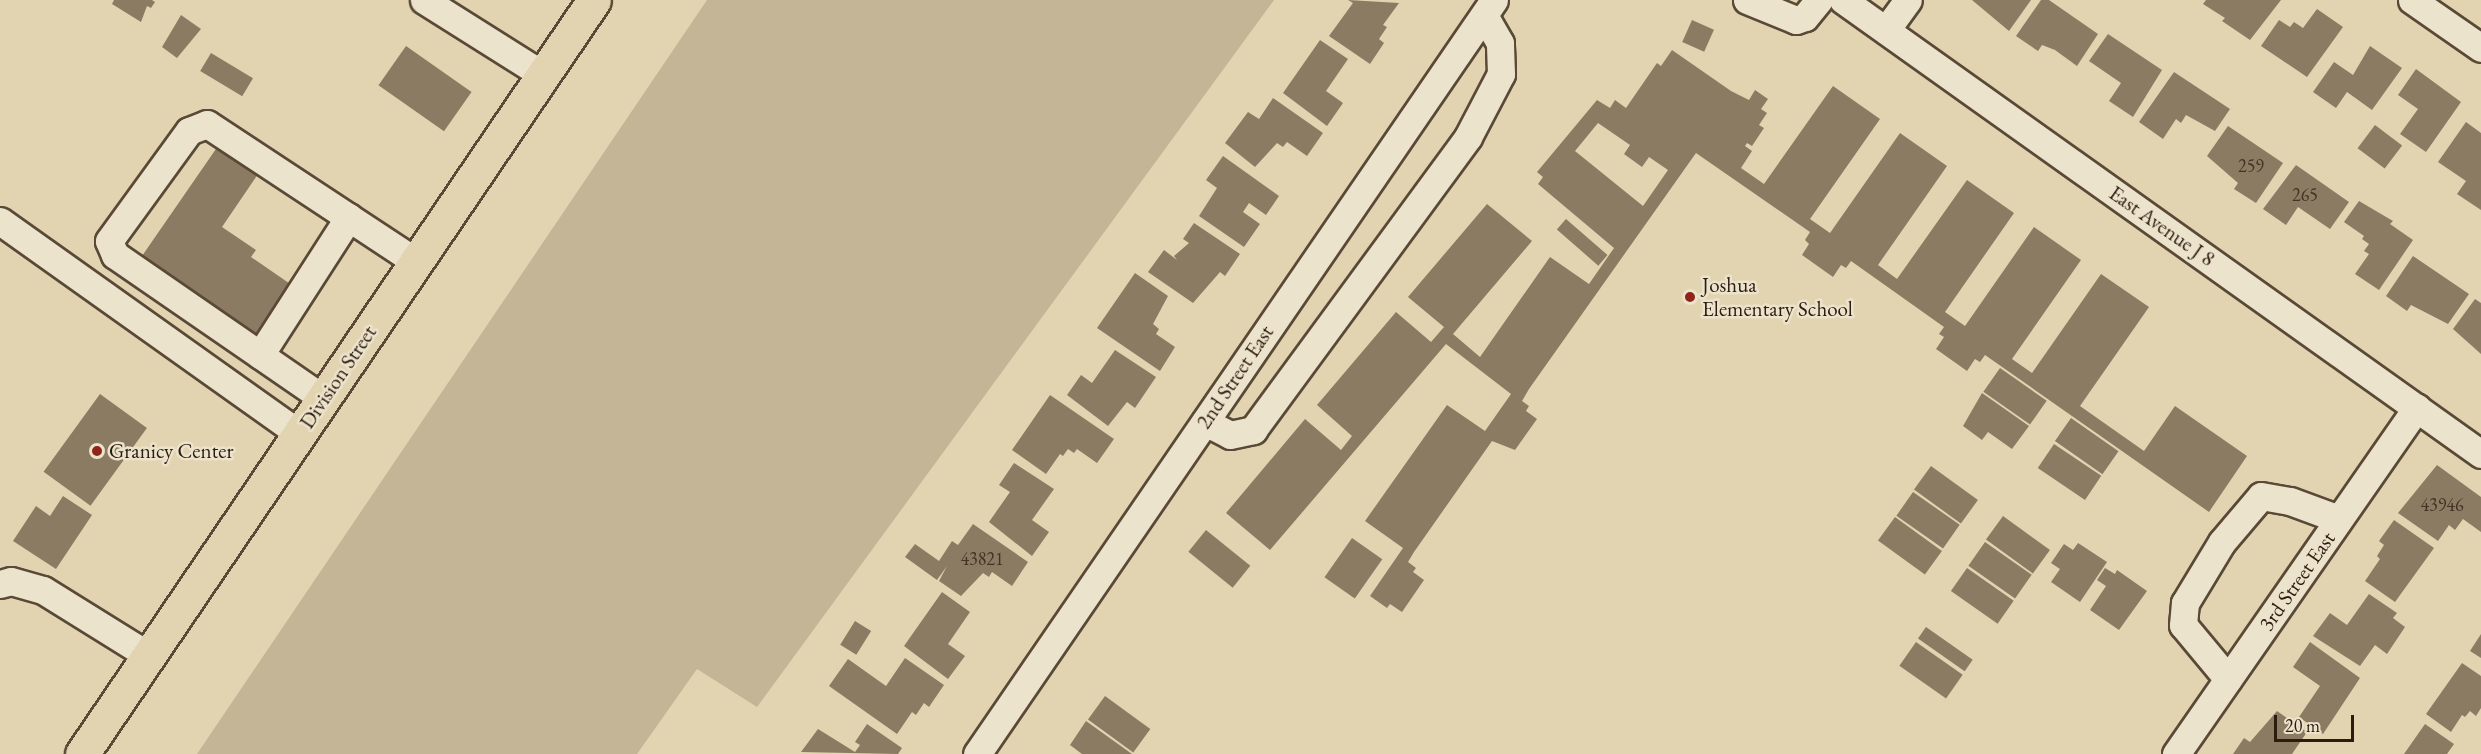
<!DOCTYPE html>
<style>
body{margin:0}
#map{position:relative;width:2481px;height:754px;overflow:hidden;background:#e2d4b0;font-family:"EB Garamond",serif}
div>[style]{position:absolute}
.green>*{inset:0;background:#c3b595}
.building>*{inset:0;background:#8b7b63;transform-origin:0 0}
.roads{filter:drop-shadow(2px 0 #5a4937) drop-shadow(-2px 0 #5a4937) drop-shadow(0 2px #5a4937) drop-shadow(0 -2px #5a4937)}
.minor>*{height:27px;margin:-13.5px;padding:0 13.5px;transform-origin:13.5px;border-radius:13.5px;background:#ece3cc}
.major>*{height:33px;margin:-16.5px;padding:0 16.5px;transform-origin:16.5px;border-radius:16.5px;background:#e2d4b0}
.dots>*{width:16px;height:16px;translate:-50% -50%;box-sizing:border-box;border:3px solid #ece3cc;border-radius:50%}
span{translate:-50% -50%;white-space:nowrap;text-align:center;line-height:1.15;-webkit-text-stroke:5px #ece3cc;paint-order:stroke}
.number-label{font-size:18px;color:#443324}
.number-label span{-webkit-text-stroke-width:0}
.street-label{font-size:21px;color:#2c1b0f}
.poi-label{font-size:21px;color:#2c1b0f}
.left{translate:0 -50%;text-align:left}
.scale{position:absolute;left:2274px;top:715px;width:80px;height:27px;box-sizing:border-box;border:3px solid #2c1b0f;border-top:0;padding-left:8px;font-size:18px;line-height:21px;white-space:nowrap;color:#2c1b0f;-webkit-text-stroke:4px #ece3cc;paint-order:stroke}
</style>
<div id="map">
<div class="green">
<i style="clip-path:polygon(707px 0,1274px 0,757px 707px,697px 669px,637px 754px,197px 754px)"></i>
</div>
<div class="building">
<i style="clip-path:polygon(114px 0,152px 0,155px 2px,151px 8px,147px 6px,141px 22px,112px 4px)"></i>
<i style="clip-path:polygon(1348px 0,1399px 3px,1383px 25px,1387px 27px,1379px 39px,1384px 43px,1370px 64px,1329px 36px,1353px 3px)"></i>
<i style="clip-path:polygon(1972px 0,2031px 0,2009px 31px)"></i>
<i style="clip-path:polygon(2041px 0,2049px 0,2098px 34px,2077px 66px,2055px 50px,2042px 45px,2038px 51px,2016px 36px)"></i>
<i style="clip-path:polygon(2206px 0,2281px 0,2250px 40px,2222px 21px,2225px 18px,2203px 4px)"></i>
<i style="clip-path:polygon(2317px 9px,2343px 27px,2307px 77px,2261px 46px,2279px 20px,2290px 27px,2294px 22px,2303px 28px)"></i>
<i style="clip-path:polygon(181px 15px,201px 29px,177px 58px,162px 47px)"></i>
<i style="left:1692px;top:20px;width:24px;height:24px;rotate:24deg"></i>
<i style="clip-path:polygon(2108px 34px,2162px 70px,2133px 117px,2109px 101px,2121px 83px,2089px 61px)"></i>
<i style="clip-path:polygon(1320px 40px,1348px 59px,1326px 91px,1343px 103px,1327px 126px,1283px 93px)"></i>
<i style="left:406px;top:46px;width:80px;height:48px;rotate:35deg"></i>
<i style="clip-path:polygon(2370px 46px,2402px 68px,2372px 110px,2347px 92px,2336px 108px,2313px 92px,2334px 62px,2353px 75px)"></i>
<i style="clip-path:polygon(evenodd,1672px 50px,1731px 91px,1749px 100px,1755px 90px,1768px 99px,1761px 109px,1767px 113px,1759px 125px,1764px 128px,1752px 146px,1747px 143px,1745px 146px,1752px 151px,1741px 168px,1764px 184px,1833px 86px,1880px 119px,1810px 219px,1830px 233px,1900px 133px,1947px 166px,1878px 265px,1897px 279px,1967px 180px,2014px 213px,1945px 312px,1965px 326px,2034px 227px,2081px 260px,2012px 359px,2032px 373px,2101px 274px,2149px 307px,2080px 406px,2144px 451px,2175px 406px,2247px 456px,2209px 512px,1985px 355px,1980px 362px,1975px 359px,1967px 371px,1936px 349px,1944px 337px,1939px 334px,1944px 327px,1851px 261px,1846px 268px,1841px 265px,1833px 277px,1802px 255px,1809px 244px,1805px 240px,1810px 232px,1696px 153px,1529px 389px,1522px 401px,1529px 406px,1526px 411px,1537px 419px,1515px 450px,1492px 441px,1414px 552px,1408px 562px,1416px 568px,1413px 572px,1424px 580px,1402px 612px,1390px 604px,1387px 608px,1370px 596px,1403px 548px,1365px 521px,1447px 405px,1485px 431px,1511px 394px,1446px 344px,1270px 550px,1226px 513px,1305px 419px,1341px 450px,1352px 436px,1317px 405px,1396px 312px,1431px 342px,1444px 327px,1408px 297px,1487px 204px,1532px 241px,1453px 334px,1480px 357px,1550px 257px,1589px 284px,1614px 248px,1538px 184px,1543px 177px,1537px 172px,1597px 100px,1610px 108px,1615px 100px,1626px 108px,1657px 63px,1661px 66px,1672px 50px,1598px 123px,1630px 145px,1624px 154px,1642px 167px,1649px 157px,1668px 170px,1643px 206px,1575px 151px,1598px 123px)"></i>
<i style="left:211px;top:53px;width:49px;height:21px;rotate:31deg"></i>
<i style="clip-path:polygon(2416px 69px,2461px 102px,2426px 152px,2400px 134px,2418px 109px,2398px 95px)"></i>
<i style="clip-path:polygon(2174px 72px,2230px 109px,2215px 131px,2186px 115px,2181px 123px,2176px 119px,2163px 139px,2139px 122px)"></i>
<i style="clip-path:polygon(1273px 98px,1323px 133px,1307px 156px,1287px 142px,1283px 147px,1277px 143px,1255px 167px,1225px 143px,1248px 112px,1259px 119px)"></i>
<i style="clip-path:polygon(2466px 122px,2481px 133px,2481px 210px,2457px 194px,2466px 181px,2438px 162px)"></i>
<i style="left:2375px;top:125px;width:34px;height:29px;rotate:37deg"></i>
<i style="clip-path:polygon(2228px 126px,2283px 163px,2256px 203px,2234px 189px,2238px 183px,2207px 156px)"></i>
<i style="clip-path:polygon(218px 146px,258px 174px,222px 227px,256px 250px,251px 257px,299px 290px,264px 340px,142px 256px)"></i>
<i style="clip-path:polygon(1223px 156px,1279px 196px,1266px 215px,1249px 203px,1243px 212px,1260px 224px,1244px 247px,1199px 216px,1217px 188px,1206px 180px)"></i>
<i style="clip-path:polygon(2296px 165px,2349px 202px,2330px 229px,2298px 207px,2286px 225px,2263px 209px)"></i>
<i style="clip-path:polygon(2359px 201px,2393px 221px,2390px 224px,2413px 240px,2379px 290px,2355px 274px,2369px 254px,2364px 251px,2369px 244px,2362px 239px,2364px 236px,2344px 222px)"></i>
<i style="left:1566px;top:219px;width:55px;height:14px;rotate:41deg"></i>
<i style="clip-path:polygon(1194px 223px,1240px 254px,1225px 276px,1220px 272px,1193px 303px,1148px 272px,1164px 250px,1177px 260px,1174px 256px,1189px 243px,1183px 239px)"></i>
<i style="clip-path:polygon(2413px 256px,2469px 294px,2448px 324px,2411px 305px,2407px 311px,2386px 296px)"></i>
<i style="clip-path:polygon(1135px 273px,1168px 296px,1153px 324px,1159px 329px,1156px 334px,1175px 347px,1160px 371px,1097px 328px)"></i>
<i style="clip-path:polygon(2475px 299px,2481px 303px,2481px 354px,2453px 329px)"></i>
<i style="clip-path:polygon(1115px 350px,1156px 377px,1135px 408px,1127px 402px,1108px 426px,1067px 395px,1081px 375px,1092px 383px)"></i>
<i style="left:2000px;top:368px;width:57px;height:29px;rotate:35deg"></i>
<i style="clip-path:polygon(1982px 393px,2029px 426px,2012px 449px,1988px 432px,1982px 440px,1963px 426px)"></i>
<i style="left:100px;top:394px;width:58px;height:96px;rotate:36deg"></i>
<i style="clip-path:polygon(1050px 395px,1114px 439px,1097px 463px,1077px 449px,1074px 453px,1068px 449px,1063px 456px,1060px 454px,1046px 474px,1012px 450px)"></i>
<i style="left:2071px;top:418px;width:58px;height:28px;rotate:35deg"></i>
<i style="left:2054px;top:444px;width:57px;height:29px;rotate:34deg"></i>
<i style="clip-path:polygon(1014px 463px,1054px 489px,1032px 520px,1049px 532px,1032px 556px,989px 522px,1010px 492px,999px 485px)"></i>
<i style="clip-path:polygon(2437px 465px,2481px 497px,2481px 532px,2463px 519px,2455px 530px,2449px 525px,2438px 541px,2398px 513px)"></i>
<i style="left:1931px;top:466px;width:58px;height:29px;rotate:36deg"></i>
<i style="left:1913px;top:492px;width:57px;height:29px;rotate:35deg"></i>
<i style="clip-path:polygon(63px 496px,92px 515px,56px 569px,13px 541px,36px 506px,50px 516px)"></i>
<i style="left:2003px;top:516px;width:58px;height:29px;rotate:36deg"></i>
<i style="left:1895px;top:517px;width:58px;height:29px;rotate:36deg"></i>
<i style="clip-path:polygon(2394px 520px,2434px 548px,2395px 602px,2365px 581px,2380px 559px,2377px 556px,2384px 545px,2379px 541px)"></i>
<i style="clip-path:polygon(973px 524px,1028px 562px,1012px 586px,992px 572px,989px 577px,983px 573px,961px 596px,939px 581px,947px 566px,937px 580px,905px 557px,915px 544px,939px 561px,952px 541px,958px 545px)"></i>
<i style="left:1206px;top:530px;width:57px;height:28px;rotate:39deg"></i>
<i style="left:1352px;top:538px;width:37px;height:48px;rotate:35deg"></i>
<i style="left:1985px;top:542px;width:57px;height:29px;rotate:35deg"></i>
<i style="clip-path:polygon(2078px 543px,2107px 562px,2080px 602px,2051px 582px,2060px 569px,2051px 563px,2064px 544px,2073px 550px)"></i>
<i style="left:1967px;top:568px;width:57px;height:28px;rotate:35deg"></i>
<i style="clip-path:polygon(2105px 568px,2115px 574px,2117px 570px,2147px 591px,2119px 630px,2090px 610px,2106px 586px,2097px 580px)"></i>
<i style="clip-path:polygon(942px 592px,970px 612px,948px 644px,965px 656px,948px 679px,904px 646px)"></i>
<i style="clip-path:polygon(2369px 594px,2397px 613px,2393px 618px,2405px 627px,2387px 654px,2375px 645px,2360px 666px,2313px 636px,2330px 613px,2347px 625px)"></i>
<i style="left:855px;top:621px;width:19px;height:28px;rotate:32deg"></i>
<i style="left:1926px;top:627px;width:57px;height:14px;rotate:35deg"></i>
<i style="clip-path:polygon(2481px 634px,2481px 658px,2470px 651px)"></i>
<i style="left:1916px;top:642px;width:57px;height:29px;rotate:35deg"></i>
<i style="clip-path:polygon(2310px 642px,2360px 678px,2323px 734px,2299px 717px,2320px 686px,2293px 667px)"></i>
<i style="clip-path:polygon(905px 658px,944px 685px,929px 707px,924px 703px,916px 715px,912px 712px,897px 734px,829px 686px,848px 659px,886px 686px)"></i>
<i style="clip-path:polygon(2462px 663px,2481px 676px,2481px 708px,2476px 716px,2470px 711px,2465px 717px,2462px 715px,2451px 732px,2426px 714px)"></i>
<i style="left:1105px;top:696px;width:56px;height:29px;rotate:36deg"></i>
<i style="clip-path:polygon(2277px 711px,2307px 732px,2292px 754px,2233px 754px,2244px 738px,2250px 742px)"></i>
<i style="clip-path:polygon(1086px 721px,1132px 754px,1082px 754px,1070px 745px)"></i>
<i style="clip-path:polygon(867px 724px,902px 748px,898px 754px,801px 752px,818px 729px,855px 752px,860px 745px,855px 742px)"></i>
<i style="clip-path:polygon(2425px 724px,2454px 744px,2447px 754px,2404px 754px)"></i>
</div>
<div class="roads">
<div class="minor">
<i style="left:424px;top:0;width:141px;rotate:32.2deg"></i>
<i style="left:1747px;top:0;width:53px;rotate:22.2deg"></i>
<i style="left:1796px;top:20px;width:9px;rotate:-18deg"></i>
<i style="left:1805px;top:17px;width:22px;rotate:-51deg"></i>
<i style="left:1843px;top:0;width:783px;rotate:35.44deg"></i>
<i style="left:2412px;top:0;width:84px;rotate:34.8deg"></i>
<i style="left:1886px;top:30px;width:37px;rotate:-54deg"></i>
<i style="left:0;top:221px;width:368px;rotate:35.4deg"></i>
<i style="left:260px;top:355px;width:164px;rotate:-57.2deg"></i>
<i style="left:324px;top:399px;width:254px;rotate:-145.4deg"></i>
<i style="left:115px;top:255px;width:15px;rotate:-113deg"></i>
<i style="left:109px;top:241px;width:136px;rotate:-54deg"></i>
<i style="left:189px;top:131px;width:19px;rotate:-21deg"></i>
<i style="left:207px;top:124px;width:250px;rotate:33.4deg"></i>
<i style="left:1205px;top:422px;width:28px;rotate:27deg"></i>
<i style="left:1230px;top:435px;width:24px;rotate:-12deg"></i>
<i style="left:1253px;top:430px;width:363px;rotate:-53.7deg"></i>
<i style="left:1468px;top:137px;width:71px;rotate:-62.4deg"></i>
<i style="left:1501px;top:74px;width:31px;rotate:-92deg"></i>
<i style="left:1500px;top:43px;width:32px;rotate:-120deg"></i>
<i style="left:0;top:584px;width:11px;rotate:-15deg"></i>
<i style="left:11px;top:581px;width:33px;rotate:16deg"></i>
<i style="left:43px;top:590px;width:125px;rotate:31.9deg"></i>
<i style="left:2228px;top:679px;width:70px;rotate:-129.8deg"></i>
<i style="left:2183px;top:625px;width:22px;rotate:-85deg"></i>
<i style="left:2185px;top:603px;width:71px;rotate:-58.8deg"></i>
<i style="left:2222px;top:542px;width:60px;rotate:-49.7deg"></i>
<i style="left:2261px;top:496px;width:29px;rotate:10deg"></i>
<i style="left:2290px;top:501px;width:52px;rotate:20.2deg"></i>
<i style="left:977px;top:754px;width:914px;rotate:-55.56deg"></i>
<i style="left:2176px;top:754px;width:422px;rotate:-55.2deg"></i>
</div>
<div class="major">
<i style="left:82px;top:754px;width:911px;rotate:-55.82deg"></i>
</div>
</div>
<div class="dots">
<i style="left:1690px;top:297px;background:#8f2418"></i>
<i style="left:97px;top:451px;background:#8f2418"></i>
</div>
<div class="number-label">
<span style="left:2251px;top:166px">259</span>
<span style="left:2305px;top:195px">265</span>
<span style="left:2442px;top:505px">43946</span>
<span style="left:982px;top:559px">43821</span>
</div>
<div class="street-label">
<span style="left:2162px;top:226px;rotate:35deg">East Avenue J 8</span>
<span style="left:338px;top:377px;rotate:-56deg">Division Street</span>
<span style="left:1235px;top:377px;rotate:-56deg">2nd Street East</span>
<span style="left:2297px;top:581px;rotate:-55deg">3rd Street East</span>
</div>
<div class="poi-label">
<span class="left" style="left:1702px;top:297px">Joshua<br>Elementary School</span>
<span class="left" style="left:109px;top:451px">Granicy Center</span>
</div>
<div class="scale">20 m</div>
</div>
